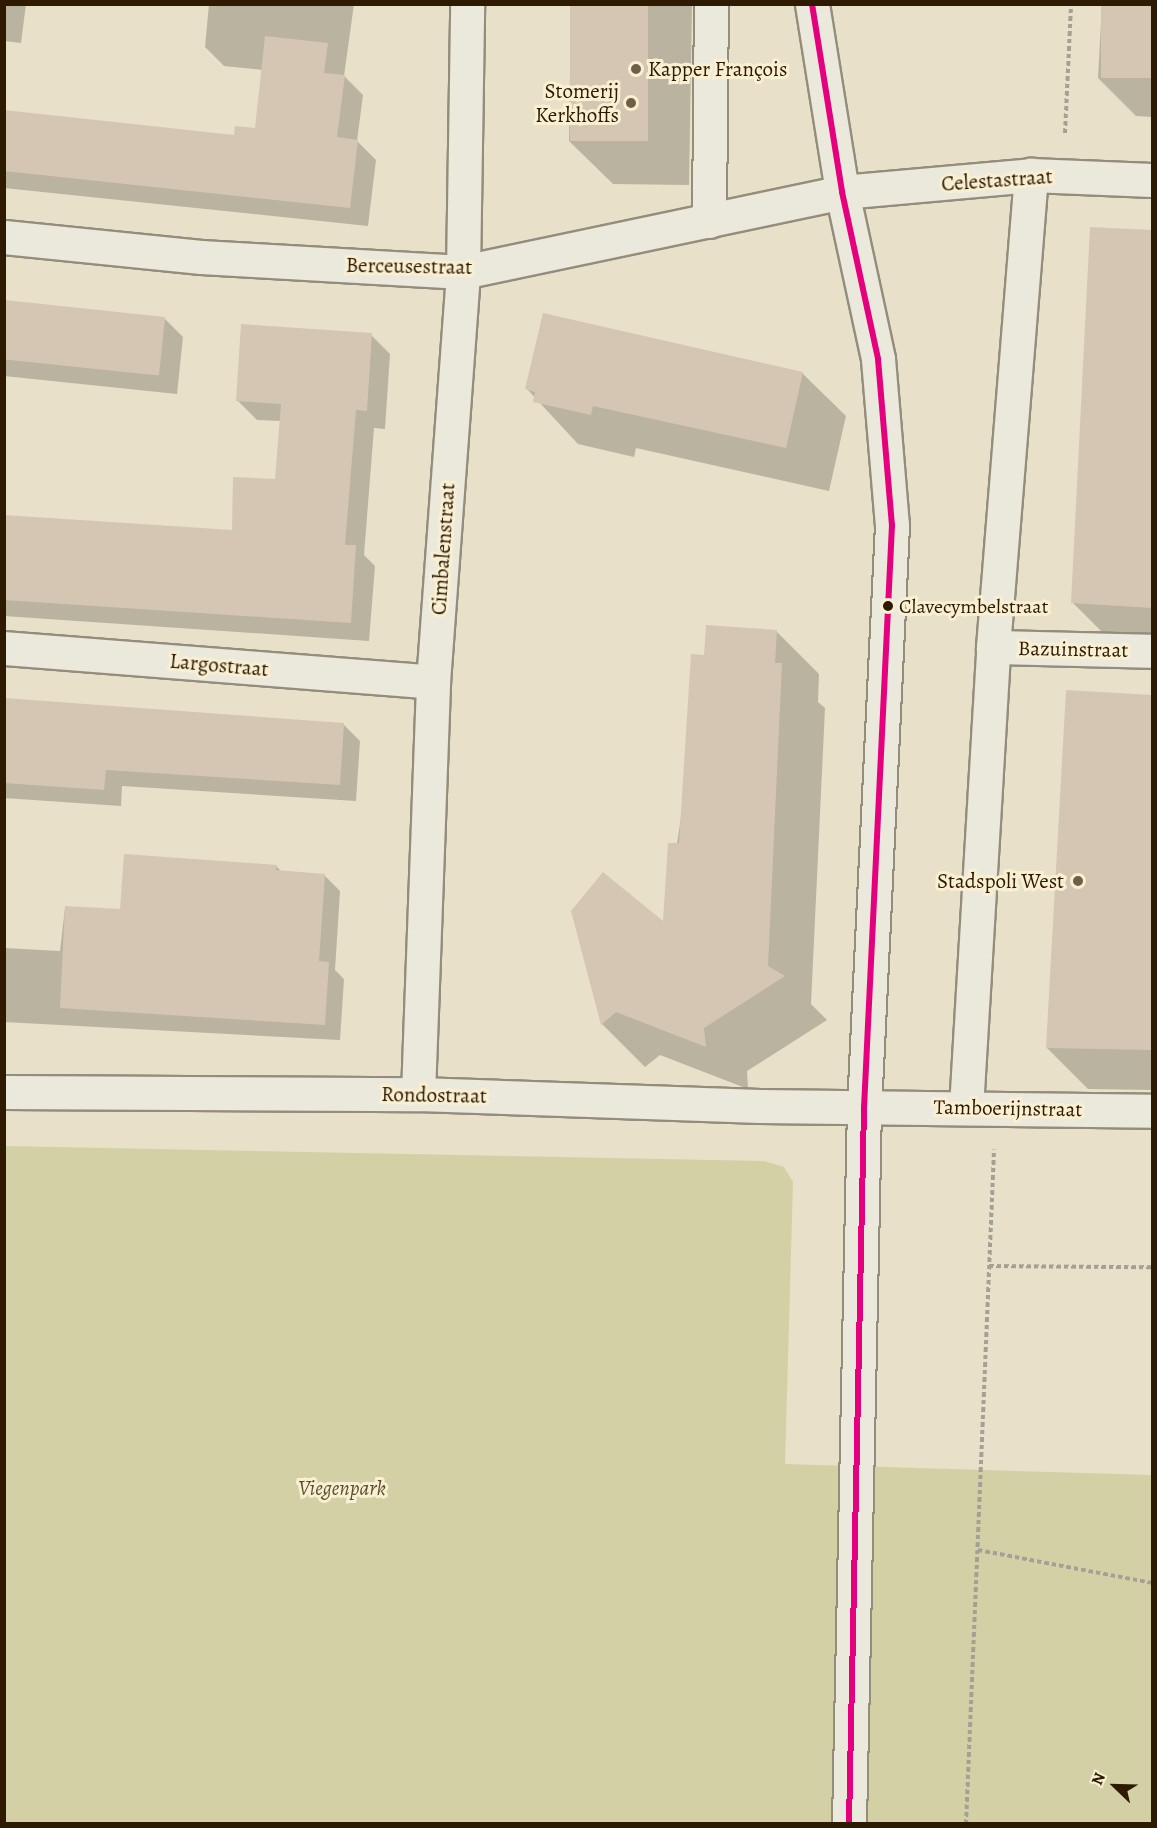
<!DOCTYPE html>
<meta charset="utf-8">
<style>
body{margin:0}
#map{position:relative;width:1157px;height:1828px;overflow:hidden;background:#e8e0c8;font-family:Alegreya,serif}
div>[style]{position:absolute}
.green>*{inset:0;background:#d4d0a6}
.shadow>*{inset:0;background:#0003}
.building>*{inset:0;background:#d5c6b3;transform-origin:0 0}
.path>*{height:4px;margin-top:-2px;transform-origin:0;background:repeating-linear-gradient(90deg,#a6a094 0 4.5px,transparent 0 7.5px)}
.roads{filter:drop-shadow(2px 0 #948d7c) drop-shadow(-2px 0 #948d7c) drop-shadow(0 2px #948d7c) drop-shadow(0 -2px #948d7c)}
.minor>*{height:33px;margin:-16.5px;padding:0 16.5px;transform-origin:16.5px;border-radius:16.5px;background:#ebe8dc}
.bus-1>*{height:6px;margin:-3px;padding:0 3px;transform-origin:3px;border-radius:3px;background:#e5007d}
.dots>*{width:16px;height:16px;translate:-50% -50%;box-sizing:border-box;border:3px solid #f9efd2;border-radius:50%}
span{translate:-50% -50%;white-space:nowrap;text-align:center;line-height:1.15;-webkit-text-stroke:6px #f9efd2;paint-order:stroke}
.bus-label{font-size:20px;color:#2d1a00}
.left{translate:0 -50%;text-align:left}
.poi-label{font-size:21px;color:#2d1a00}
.right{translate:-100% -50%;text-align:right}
.street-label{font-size:21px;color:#2d1a00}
.park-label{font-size:21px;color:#5a4d2a;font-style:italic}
.frame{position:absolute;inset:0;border:6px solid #2d1a00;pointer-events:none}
.north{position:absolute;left:1085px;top:1756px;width:60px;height:60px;-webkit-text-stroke:4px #f9efd2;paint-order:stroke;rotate:293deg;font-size:16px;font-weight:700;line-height:24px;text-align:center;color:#2d1a00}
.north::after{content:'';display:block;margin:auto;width:21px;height:27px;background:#2d1a00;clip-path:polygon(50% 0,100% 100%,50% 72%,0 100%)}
</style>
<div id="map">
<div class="green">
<i style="clip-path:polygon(5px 1146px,764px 1161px,784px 1167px,793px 1182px,785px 1464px,1152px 1475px,1152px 1823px,5px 1824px)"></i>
</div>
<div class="shadow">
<i style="clip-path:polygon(4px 4px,26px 4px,21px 43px,4px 41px)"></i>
<i style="clip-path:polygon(209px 4px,354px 4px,344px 76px,363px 95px,357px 141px,376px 160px,368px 226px,4px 188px,4px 112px,235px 136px,256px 130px,263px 70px,224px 66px,205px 47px)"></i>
<i style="clip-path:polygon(571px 4px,692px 4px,689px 185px,613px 184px,569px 141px)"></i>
<i style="clip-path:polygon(1102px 4px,1152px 4px,1152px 117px,1136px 116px,1098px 78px)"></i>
<i style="clip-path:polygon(1092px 228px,1152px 231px,1152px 644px,1111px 641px,1072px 602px)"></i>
<i style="clip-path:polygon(4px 301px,164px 318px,183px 337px,177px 394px,4px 376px)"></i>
<i style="clip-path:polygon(371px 335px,390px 354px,385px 429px,374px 428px,364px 555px,375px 566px,369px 641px,4px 616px,4px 516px,234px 532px,276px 481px,281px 421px,257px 420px,238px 401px)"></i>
<i style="clip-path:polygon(802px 373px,846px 416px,829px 491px,636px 448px,634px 457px,578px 444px,527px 389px)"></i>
<i style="clip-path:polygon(776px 631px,819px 674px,818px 702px,825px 708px,811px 1004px,827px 1020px,747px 1071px,748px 1089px,660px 1055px,645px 1067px,602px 1024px,665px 924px,705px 657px)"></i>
<i style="clip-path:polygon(1067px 691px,1152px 696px,1152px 1090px,1088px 1089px,1047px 1048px)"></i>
<i style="clip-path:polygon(4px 700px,343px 724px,360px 741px,356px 801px,122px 786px,121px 806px,4px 798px)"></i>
<i style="clip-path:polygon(276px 866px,282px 872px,324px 875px,340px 891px,335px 970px,344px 979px,340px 1040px,4px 1022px,4px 948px,60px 951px,65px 908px,121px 911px)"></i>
</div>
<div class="building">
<i style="left:570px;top:4px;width:78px;height:137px"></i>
<i style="left:1101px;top:4px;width:51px;height:74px"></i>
<i style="clip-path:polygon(265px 36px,328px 43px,324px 73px,345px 75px,337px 137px,358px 140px,350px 208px,4px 171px,4px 110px,234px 135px,235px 126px,255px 128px)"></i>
<i style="clip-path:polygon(1090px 227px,1152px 230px,1152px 608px,1071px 603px)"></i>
<i style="left:4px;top:300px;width:162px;height:59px;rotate:6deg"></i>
<i style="clip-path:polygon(543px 313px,803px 372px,786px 448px,593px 406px,591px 415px,533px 402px,535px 392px,525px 389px)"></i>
<i style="clip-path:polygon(241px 324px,372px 333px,367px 411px,356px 410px,345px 545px,356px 545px,351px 623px,4px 600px,4px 515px,232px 530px,233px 477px,275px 479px,281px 404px,236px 401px)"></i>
<i style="clip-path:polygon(706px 625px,777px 630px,775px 663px,782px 663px,768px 966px,785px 976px,704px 1028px,706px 1047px,616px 1012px,601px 1025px,571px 911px,603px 872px,663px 921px,668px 843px,679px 843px,691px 654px,704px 655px)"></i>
<i style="clip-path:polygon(1066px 690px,1152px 695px,1152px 1050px,1046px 1048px)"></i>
<i style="clip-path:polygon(4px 698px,344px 723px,340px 785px,106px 770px,104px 790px,4px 783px)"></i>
<i style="clip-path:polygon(124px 854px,277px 865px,276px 870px,325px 874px,319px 961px,329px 962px,325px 1025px,60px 1008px,65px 906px,120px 909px)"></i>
</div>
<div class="path">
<i style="left:1065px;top:133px;width:129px;rotate:-87.3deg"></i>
<i style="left:989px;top:1266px;width:163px;rotate:0.4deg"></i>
<i style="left:978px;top:1550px;width:177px;rotate:10.7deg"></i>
<i style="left:966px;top:1824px;width:675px;rotate:-87.62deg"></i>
</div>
<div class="roads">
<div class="minor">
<i style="left:812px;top:4px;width:190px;rotate:80.9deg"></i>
<i style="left:842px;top:192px;width:171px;rotate:77.8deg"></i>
<i style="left:878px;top:359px;width:167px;rotate:85.2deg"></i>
<i style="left:892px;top:525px;width:583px;rotate:92.75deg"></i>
<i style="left:864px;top:1107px;width:717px;rotate:91.2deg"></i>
<i style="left:709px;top:221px;width:217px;rotate:-89.5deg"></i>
<i style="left:4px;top:237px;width:198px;rotate:5.8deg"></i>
<i style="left:201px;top:257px;width:262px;rotate:3.3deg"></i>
<i style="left:463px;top:272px;width:387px;rotate:-11.9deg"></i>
<i style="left:842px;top:192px;width:190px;rotate:-5.1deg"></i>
<i style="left:1031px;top:175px;width:121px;rotate:2.4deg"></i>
<i style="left:993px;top:647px;width:159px;rotate:1.4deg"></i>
<i style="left:4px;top:648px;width:430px;rotate:4.5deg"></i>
<i style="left:4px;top:1092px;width:414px;rotate:0.3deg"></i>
<i style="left:418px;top:1094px;width:342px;rotate:2deg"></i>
<i style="left:760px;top:1106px;width:392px;rotate:0.7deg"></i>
<i style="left:418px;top:1094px;width:412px;rotate:-87.9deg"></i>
<i style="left:433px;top:682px;width:411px;rotate:-85.8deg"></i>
<i style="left:463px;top:272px;width:268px;rotate:-89.1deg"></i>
<i style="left:966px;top:1108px;width:462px;rotate:-86.6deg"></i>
<i style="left:993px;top:647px;width:474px;rotate:-85.4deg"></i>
</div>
</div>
<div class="bus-1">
<i style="left:812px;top:4px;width:190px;rotate:80.9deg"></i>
<i style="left:842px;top:192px;width:171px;rotate:77.8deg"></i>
<i style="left:878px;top:359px;width:167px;rotate:85.2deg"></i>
<i style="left:892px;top:525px;width:583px;rotate:92.75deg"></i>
<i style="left:864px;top:1107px;width:717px;rotate:91.2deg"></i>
</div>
<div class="dots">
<i style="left:636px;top:69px;background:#6e5f46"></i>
<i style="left:631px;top:103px;background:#6e5f46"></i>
<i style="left:888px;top:606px;background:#2d1a00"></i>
<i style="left:1078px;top:881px;background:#6e5f46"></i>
</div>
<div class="bus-label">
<span class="left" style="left:899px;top:606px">Clavecymbelstraat</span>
</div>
<div class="poi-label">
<span class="left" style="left:648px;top:69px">Kapper François</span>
<span class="right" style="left:619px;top:103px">Stomerij<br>Kerkhoffs</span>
<span class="right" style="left:1064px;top:881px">Stadspoli West</span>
</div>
<div class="street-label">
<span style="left:997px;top:180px;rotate:-4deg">Celestastraat</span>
<span style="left:409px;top:266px;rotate:1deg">Berceusestraat</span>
<span style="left:443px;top:549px;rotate:-86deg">Cimbalenstraat</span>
<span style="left:1073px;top:649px;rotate:1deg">Bazuinstraat</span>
<span style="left:219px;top:665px;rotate:5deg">Largostraat</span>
<span style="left:434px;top:1095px;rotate:1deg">Rondostraat</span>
<span style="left:1008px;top:1108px;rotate:1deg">Tamboerijnstraat</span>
</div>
<div class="park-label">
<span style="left:342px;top:1488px">Viegenpark</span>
</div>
<div class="frame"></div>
<div class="north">N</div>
</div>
